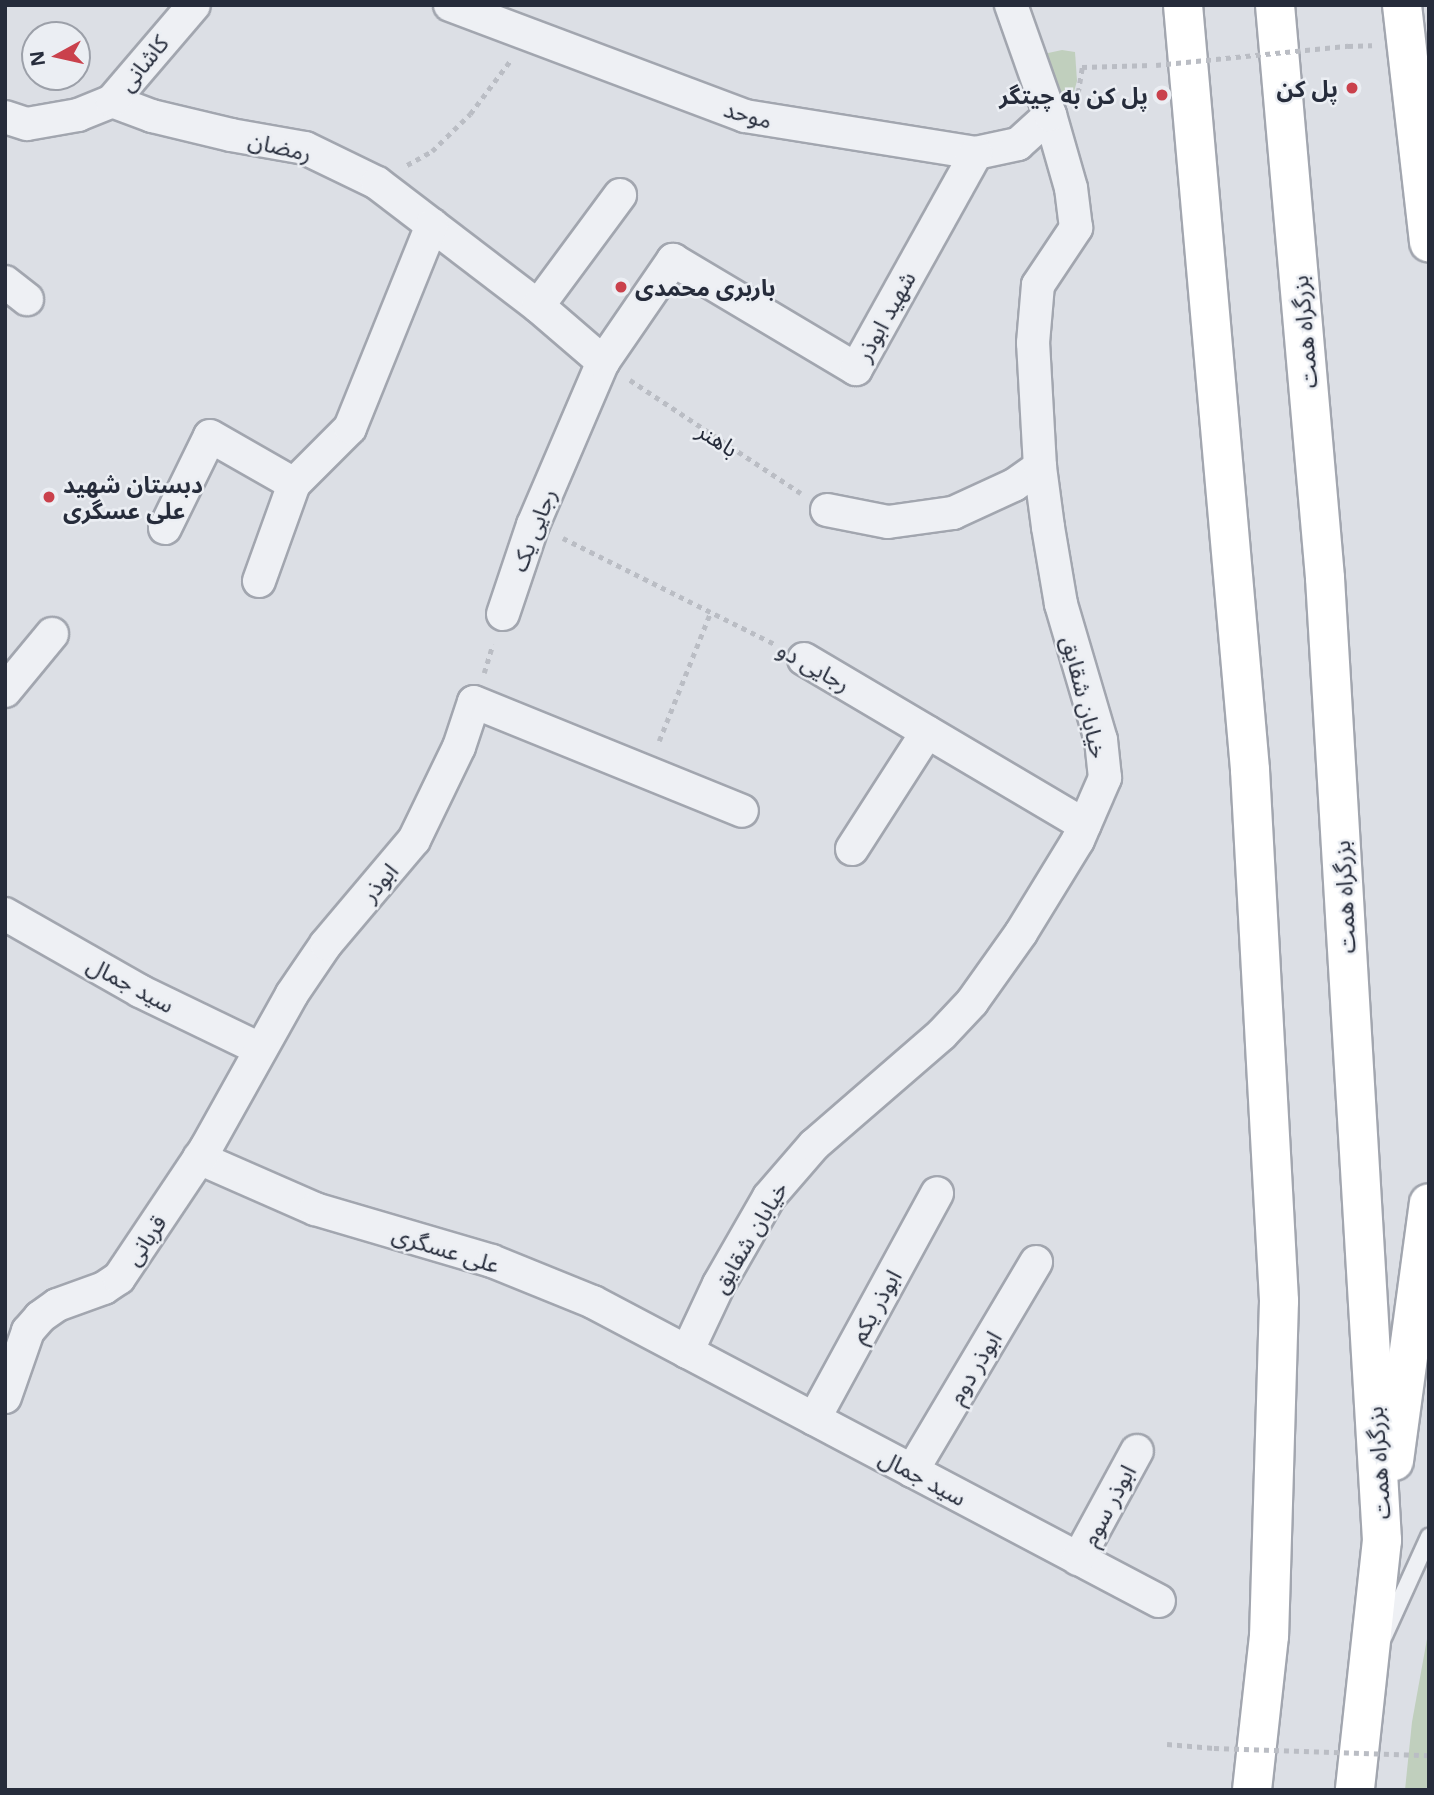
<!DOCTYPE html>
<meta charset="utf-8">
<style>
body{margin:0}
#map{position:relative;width:1434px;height:1795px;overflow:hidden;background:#dcdfe5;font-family:"Noto Sans","Noto Sans Arabic",sans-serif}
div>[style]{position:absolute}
.green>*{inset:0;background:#c0cfbd}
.path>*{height:4.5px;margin-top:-2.25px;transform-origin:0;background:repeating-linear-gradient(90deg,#babdc4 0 5px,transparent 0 10px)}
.roads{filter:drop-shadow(2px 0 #a2a6af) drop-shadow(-2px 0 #a2a6af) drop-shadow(0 2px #a2a6af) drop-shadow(0 -2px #a2a6af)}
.lane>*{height:16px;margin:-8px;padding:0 8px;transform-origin:8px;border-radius:8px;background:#eef0f4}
.street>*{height:32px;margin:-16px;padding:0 16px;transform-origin:16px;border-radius:16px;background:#eef0f4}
.highway>*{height:38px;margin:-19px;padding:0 19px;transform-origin:19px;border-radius:19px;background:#fff}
.path-bridge>*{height:4.5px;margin-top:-2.25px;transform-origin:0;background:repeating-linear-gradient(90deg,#babdc4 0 5px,transparent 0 10px)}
.dots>*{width:19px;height:19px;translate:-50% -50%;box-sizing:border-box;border:4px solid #ebeef3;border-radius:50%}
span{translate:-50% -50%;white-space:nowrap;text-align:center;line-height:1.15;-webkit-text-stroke:5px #ebeef3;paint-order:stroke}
.street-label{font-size:23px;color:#262c3b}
.poi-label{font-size:23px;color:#262c3b;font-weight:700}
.right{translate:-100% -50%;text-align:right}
.left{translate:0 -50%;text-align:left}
.frame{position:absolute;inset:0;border:7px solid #262c3b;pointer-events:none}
.north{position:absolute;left:21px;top:21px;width:70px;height:70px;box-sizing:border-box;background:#ebeef3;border:2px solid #9ca0a9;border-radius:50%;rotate:262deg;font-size:19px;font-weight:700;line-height:28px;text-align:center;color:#262c3b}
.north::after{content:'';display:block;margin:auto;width:24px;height:32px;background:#ca414c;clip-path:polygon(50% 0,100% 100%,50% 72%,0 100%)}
</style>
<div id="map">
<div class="green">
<i style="clip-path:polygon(1062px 50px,1075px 52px,1077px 81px,1073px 95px,1057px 106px,1039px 55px)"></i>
<i style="clip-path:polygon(1429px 1628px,1429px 1790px,1405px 1790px,1412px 1722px)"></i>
</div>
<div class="path">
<i style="left:1348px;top:46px;width:24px;rotate:-2deg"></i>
<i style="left:1078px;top:93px;width:26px;rotate:-81deg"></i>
<i style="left:1082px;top:67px;width:70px;rotate:-1.6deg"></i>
<i style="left:407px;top:165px;width:29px;rotate:-29deg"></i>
<i style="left:432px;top:151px;width:53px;rotate:-44.2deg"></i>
<i style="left:470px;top:114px;width:66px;rotate:-53deg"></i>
<i style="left:630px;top:380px;width:205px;rotate:33.5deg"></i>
<i style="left:563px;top:538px;width:239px;rotate:26.6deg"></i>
<i style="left:484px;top:673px;width:30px;rotate:-73deg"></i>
<i style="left:659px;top:741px;width:140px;rotate:-68.2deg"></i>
<i style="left:1167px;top:1744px;width:47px;rotate:4.9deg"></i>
</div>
<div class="roads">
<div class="lane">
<i style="left:1384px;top:1636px;width:109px;rotate:-65.6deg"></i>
</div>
<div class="street">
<i style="left:450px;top:5px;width:315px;rotate:20.6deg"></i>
<i style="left:745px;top:116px;width:234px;rotate:9.1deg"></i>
<i style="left:976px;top:153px;width:43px;rotate:-12.1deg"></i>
<i style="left:1018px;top:144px;width:43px;rotate:-42.2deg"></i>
<i style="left:112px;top:101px;width:43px;rotate:20.6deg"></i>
<i style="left:152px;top:116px;width:81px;rotate:13.5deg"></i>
<i style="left:231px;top:135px;width:75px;rotate:10deg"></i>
<i style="left:305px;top:148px;width:80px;rotate:25.9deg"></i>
<i style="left:377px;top:183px;width:203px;rotate:37.4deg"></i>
<i style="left:538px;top:306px;width:86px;rotate:40.7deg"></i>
<i style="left:5px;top:117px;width:23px;rotate:18deg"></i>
<i style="left:27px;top:124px;width:52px;rotate:-10deg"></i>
<i style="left:78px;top:115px;width:37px;rotate:-22deg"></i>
<i style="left:112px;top:101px;width:126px;rotate:-49.5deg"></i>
<i style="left:5px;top:282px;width:28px;rotate:38deg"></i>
<i style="left:538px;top:306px;width:138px;rotate:-53.5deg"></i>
<i style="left:827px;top:510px;width:62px;rotate:11.1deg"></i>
<i style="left:888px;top:522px;width:66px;rotate:-7.9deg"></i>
<i style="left:953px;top:513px;width:67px;rotate:-24.7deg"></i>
<i style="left:1014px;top:485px;width:32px;rotate:-35deg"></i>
<i style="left:165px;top:528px;width:102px;rotate:-63.9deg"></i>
<i style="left:210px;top:436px;width:97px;rotate:29.7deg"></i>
<i style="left:259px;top:581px;width:103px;rotate:-70.2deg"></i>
<i style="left:294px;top:484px;width:79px;rotate:-45deg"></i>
<i style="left:350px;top:428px;width:219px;rotate:-68deg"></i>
<i style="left:503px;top:614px;width:94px;rotate:-71.4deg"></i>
<i style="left:533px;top:525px;width:177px;rotate:-66.8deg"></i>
<i style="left:603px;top:362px;width:124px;rotate:-55.5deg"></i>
<i style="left:673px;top:260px;width:213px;rotate:30.8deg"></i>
<i style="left:856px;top:369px;width:247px;rotate:-60.9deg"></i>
<i style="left:804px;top:659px;width:326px;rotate:30.6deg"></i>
<i style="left:5px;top:691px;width:74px;rotate:-50.5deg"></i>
<i style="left:852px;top:849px;width:139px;rotate:-57.3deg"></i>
<i style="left:5px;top:914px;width:155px;rotate:29.7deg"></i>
<i style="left:140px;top:991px;width:133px;rotate:25.8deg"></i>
<i style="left:199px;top:1158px;width:127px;rotate:23.7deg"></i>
<i style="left:315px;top:1209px;width:184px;rotate:16.4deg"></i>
<i style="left:492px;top:1261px;width:109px;rotate:22.1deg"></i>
<i style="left:593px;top:1302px;width:640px;rotate:27.85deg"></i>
<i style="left:687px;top:1352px;width:75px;rotate:-64.8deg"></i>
<i style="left:719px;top:1284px;width:100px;rotate:-60.1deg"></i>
<i style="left:769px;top:1197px;width:69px;rotate:-49.1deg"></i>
<i style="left:814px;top:1145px;width:169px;rotate:-40.9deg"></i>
<i style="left:942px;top:1034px;width:44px;rotate:-46.8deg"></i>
<i style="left:972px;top:1002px;width:85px;rotate:-54.6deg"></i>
<i style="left:1021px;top:933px;width:109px;rotate:-58.5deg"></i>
<i style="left:1078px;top:840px;width:68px;rotate:-66.5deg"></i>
<i style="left:1105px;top:778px;width:38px;rotate:-96deg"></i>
<i style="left:1101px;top:740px;width:142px;rotate:-106.4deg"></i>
<i style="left:1061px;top:604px;width:78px;rotate:-99.6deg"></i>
<i style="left:1048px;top:527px;width:61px;rotate:-97.6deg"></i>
<i style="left:1040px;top:467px;width:124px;rotate:-93.2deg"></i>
<i style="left:1033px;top:343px;width:58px;rotate:-85.1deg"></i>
<i style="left:1038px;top:285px;width:69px;rotate:-56.3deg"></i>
<i style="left:1076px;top:228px;width:40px;rotate:-97.1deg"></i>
<i style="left:1071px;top:188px;width:76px;rotate:-106deg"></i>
<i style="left:1050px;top:115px;width:117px;rotate:-109.5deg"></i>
<i style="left:5px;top:1397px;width:70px;rotate:-70.8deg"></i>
<i style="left:28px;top:1331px;width:18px;rotate:-49deg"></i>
<i style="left:40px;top:1317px;width:21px;rotate:-35deg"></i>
<i style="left:57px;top:1305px;width:50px;rotate:-19.9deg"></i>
<i style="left:104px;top:1288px;width:18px;rotate:-34deg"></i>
<i style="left:119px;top:1278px;width:156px;rotate:-56.2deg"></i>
<i style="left:206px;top:1148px;width:176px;rotate:-60.8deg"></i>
<i style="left:292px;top:994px;width:60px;rotate:-55.8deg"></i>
<i style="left:326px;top:944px;width:136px;rotate:-49.8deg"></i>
<i style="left:414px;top:840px;width:103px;rotate:-64.2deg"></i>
<i style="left:459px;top:747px;width:47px;rotate:-71.6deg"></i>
<i style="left:474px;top:702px;width:289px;rotate:22.1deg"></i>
<i style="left:814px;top:1419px;width:257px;rotate:-61.4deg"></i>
<i style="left:912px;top:1471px;width:243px;rotate:-59.3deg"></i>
<i style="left:1078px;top:1559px;width:123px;rotate:-61.4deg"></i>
</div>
<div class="highway">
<i style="left:1183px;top:5px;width:768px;rotate:84.99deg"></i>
<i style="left:1250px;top:770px;width:532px;rotate:86.87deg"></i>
<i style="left:1279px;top:1301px;width:335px;rotate:91.7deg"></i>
<i style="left:1269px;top:1636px;width:155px;rotate:96.3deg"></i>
<i style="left:1275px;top:5px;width:575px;rotate:85.01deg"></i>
<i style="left:1325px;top:578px;width:964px;rotate:86.61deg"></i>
<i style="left:1382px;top:1540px;width:251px;rotate:96.2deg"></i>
<i style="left:1402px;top:5px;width:239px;rotate:83.5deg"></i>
<i style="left:1394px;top:1461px;width:260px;rotate:-82.3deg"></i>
</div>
</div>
<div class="path-bridge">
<i style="left:1156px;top:65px;width:193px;rotate:-5.7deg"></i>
<i style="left:1214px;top:1748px;width:215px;rotate:1.9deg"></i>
</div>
<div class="dots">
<i style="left:1352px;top:88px;background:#ca414c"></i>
<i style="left:1162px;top:95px;background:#ca414c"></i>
<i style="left:621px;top:287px;background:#ca414c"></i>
<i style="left:49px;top:497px;background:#ca414c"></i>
</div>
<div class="street-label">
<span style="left:143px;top:63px;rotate:-51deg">کاشانی</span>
<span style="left:748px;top:114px;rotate:15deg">موحد</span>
<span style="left:280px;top:146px;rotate:13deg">رمضان</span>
<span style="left:885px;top:316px;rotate:-61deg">شهید ابوذر</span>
<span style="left:1304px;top:332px;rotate:-95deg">بزرگراه همت</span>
<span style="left:718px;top:439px;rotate:33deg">باهنر</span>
<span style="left:533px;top:530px;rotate:-69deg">رجایی یک</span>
<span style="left:814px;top:666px;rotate:29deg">رجایی دو</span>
<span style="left:1085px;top:697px;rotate:76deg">خیابان شقایق</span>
<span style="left:379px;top:882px;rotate:-50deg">ابوذر</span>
<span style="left:1344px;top:897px;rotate:-93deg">بزرگراه همت</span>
<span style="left:131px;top:984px;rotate:28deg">سید جمال</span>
<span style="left:749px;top:1237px;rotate:-59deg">خیابان شقایق</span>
<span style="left:145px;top:1240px;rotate:-56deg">قربانی</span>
<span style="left:446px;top:1249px;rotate:17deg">علی عسگری</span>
<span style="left:875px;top:1306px;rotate:-61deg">ابوذر یکم</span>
<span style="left:974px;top:1367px;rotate:-59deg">ابوذر دوم</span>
<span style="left:1378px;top:1463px;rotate:-94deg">بزرگراه همت</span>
<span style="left:923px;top:1477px;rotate:28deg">سید جمال</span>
<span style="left:1108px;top:1505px;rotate:-62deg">ابوذر سوم</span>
</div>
<div class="poi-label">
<span class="right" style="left:1338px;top:88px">پل کن</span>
<span class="right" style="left:1148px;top:95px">پل کن به چیتگر</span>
<span class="left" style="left:635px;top:287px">باربری محمدی</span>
<span class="left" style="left:63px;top:497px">دبستان شهید<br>علی عسگری</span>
</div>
<div class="frame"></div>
<div class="north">N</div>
</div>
